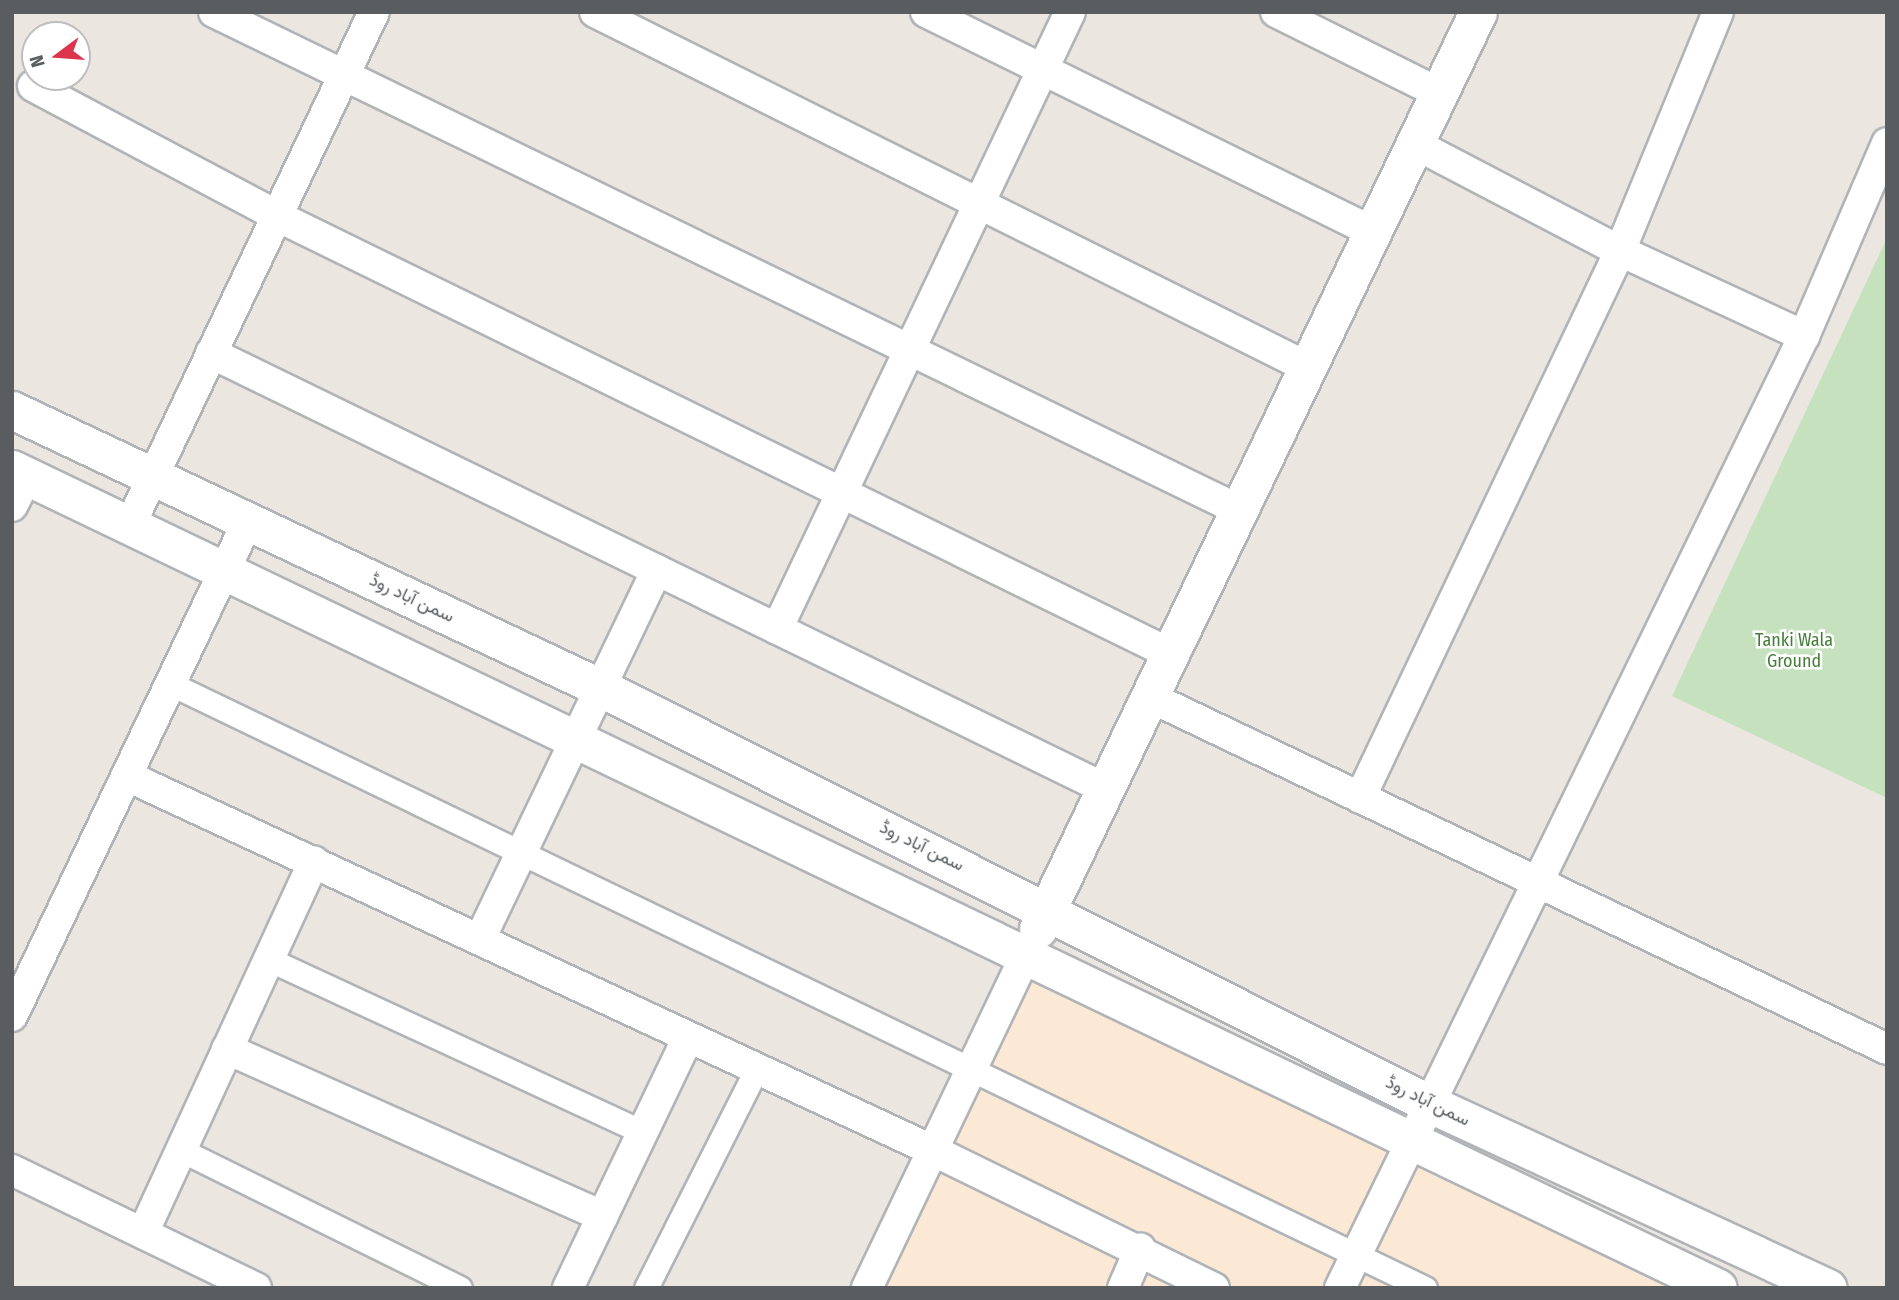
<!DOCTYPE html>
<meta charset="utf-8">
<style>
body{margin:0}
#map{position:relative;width:1899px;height:1300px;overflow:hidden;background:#ebe6e0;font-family:"Fira Sans Condensed",Vazirmatn,sans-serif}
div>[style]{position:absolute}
.commercial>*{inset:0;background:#fbe9d5}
.green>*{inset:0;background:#c5e1bd}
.roads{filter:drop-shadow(2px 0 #b1b4b7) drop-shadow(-2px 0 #b1b4b7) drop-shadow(0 2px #b1b4b7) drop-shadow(0 -2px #b1b4b7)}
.pedestrian>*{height:23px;margin:-11.5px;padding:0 11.5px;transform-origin:11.5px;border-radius:11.5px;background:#fff}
.minor>*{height:30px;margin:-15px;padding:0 15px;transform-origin:15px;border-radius:15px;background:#fff}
.tertiary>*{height:37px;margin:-18.5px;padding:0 18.5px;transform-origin:18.5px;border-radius:18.5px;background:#fff}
span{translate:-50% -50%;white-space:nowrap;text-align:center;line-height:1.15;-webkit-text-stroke:5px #fff;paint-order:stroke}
.street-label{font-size:18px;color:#595d60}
.park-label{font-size:18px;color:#457e39}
.frame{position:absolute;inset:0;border:14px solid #595d60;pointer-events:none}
.north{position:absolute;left:21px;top:21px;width:70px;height:70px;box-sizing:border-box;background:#fff;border:2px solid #bdbebf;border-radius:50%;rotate:254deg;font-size:19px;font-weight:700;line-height:28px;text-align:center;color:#595d60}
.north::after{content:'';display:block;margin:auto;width:24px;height:32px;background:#dc344c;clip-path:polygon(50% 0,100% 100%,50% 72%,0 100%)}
</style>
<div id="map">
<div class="commercial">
<i style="clip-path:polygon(1026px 955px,1721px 1288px,867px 1288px)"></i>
</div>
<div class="green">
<i style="clip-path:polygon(1887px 238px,1887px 798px,1672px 696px)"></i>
</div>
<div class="roads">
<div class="pedestrian">
<i style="left:171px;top:684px;width:1392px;rotate:25.72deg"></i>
<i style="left:268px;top:959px;width:412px;rotate:24.8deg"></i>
<i style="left:181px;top:1150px;width:311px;rotate:26.3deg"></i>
<i style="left:646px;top:1288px;width:246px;rotate:-63.2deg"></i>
</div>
<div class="minor">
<i style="left:214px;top:12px;width:1142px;rotate:25.91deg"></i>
<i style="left:595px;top:12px;width:800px;rotate:26.5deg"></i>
<i style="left:926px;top:12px;width:496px;rotate:26.2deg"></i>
<i style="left:1276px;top:12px;width:182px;rotate:26.4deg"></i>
<i style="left:33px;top:86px;width:276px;rotate:28deg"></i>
<i style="left:277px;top:216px;width:996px;rotate:26.1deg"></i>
<i style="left:1413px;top:143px;width:233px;rotate:27.6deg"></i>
<i style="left:1620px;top:251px;width:203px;rotate:24.8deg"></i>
<i style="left:211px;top:353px;width:996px;rotate:25.97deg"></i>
<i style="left:12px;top:506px;width:34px;rotate:-63deg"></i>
<i style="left:130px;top:525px;width:568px;rotate:-64.56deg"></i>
<i style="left:777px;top:629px;width:683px;rotate:-64.6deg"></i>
<i style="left:1150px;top:697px;width:817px;rotate:25.53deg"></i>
<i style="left:127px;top:776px;width:888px;rotate:24.92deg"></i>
<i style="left:932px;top:1150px;width:314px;rotate:26.1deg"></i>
<i style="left:1360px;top:798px;width:606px;rotate:-64.58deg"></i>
<i style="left:1620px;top:251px;width:258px;rotate:-67.7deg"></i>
<i style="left:480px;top:939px;width:409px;rotate:-64.4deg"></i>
<i style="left:12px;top:1016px;width:548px;rotate:-64.51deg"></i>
<i style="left:227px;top:1049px;width:411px;rotate:24deg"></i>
<i style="left:12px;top:1170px;width:271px;rotate:25.8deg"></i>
<i style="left:143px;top:1233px;width:409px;rotate:-65.3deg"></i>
<i style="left:568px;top:1288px;width:278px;rotate:-64.4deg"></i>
<i style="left:867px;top:1288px;width:369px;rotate:-64.5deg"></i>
<i style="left:1123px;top:1288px;width:43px;rotate:-66.4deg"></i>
<i style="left:1340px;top:1288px;width:1059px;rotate:-64.02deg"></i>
<i style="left:1804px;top:336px;width:210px;rotate:-66.7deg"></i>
</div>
<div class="tertiary">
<i style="left:12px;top:410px;width:651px;rotate:25.27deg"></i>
<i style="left:601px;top:688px;width:928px;rotate:26.65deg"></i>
<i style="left:1430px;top:1104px;width:438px;rotate:24.8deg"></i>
<i style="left:12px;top:469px;width:1892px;rotate:25.64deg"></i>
<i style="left:1038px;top:929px;width:1017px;rotate:-64.37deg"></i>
</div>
</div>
<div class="street-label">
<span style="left:412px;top:598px;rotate:25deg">سمن آباد روڈ</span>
<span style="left:922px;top:846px;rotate:26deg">سمن آباد روڈ</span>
<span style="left:1428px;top:1101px;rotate:26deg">سمن آباد روڈ</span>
</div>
<div class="park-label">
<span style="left:1794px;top:651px">Tanki Wala<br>Ground</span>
</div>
<div class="frame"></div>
<div class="north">N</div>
</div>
